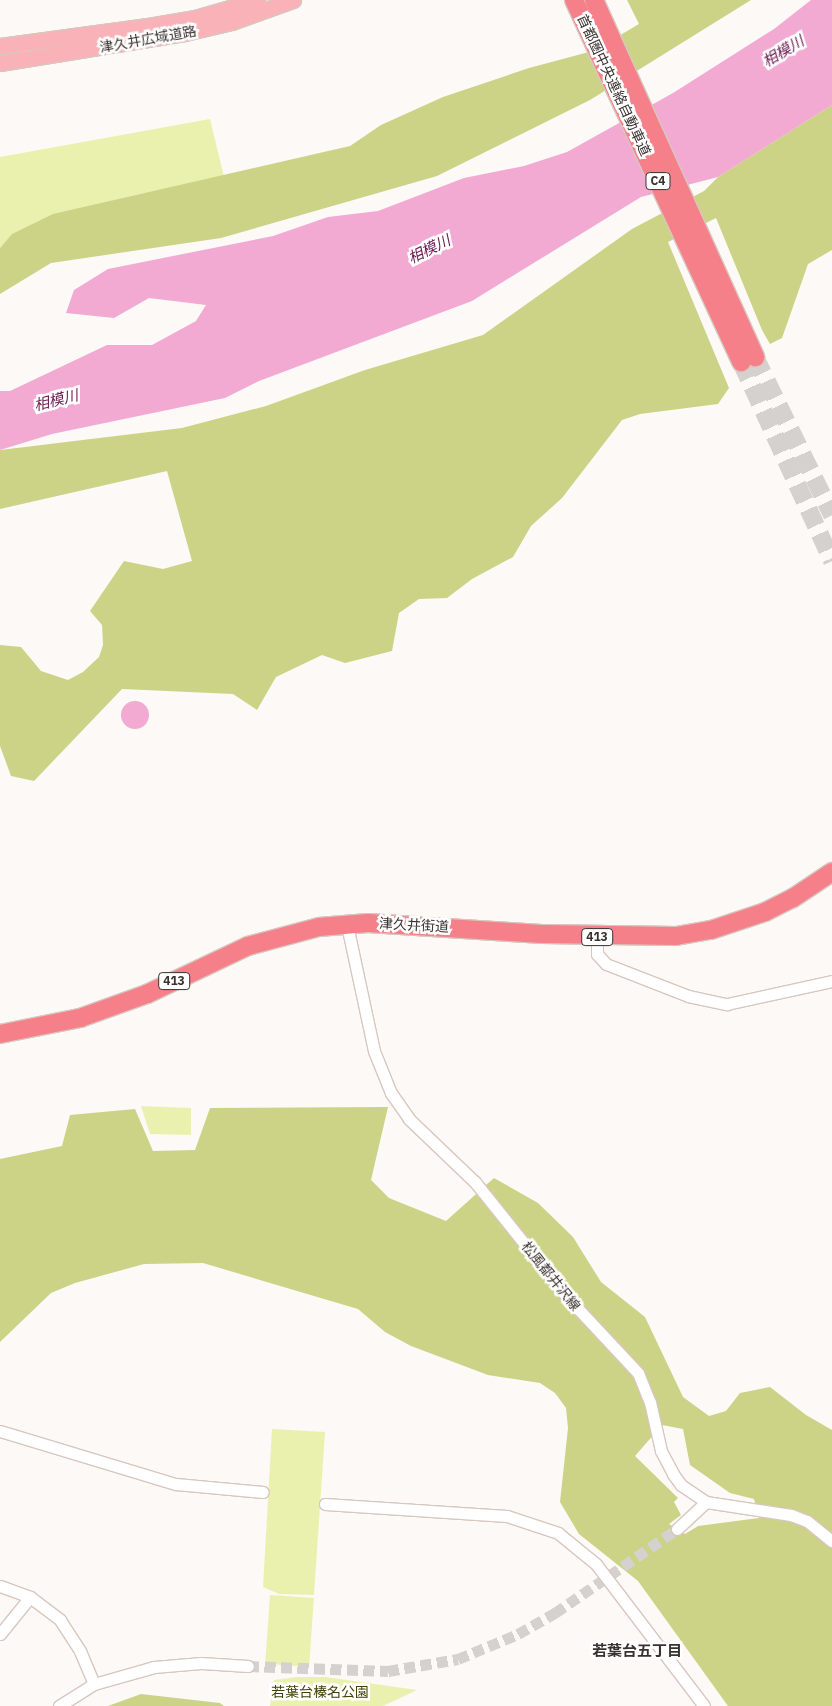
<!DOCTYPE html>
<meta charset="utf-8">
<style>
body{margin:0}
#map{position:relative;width:832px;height:1706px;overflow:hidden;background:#fcf9f7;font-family:"IBM Plex Sans","Noto Sans JP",sans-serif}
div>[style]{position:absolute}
.green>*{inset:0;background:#eaf1af;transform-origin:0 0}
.forest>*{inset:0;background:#ccd386}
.water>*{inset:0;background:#f2aad3}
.round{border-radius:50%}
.minor-tunnel>*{height:11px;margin-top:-5.5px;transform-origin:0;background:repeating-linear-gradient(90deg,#d5d1cf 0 11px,transparent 0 16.5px)}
.highway-tunnel>*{height:18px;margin-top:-9px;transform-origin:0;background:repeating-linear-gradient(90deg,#d5d1cf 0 18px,transparent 0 27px)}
.roads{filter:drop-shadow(1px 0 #d8c7bf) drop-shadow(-1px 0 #d8c7bf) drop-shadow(0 1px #d8c7bf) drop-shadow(0 -1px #d8c7bf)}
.minor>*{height:11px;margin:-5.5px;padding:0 5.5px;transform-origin:5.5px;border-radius:5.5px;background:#fff}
.major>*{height:15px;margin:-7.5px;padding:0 7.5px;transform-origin:7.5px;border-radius:7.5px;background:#f9b3b8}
.highway>*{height:18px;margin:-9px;padding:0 9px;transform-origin:9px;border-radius:9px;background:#f58089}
span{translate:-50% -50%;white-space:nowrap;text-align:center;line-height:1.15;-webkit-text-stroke:5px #fff;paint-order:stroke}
.shield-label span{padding:1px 4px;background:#fff;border:1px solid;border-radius:4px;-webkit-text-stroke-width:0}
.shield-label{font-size:12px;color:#39322f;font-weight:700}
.street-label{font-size:14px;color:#39322f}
.park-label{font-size:14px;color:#404407}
.water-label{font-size:15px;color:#6c1a50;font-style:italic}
.neighbourhood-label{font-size:15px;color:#39322f;font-weight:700}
</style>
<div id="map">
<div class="green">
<i style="clip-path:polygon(210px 119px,224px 177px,131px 196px,12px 234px,0 248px,0 157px)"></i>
<i style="clip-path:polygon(141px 1106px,191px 1108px,191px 1135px,150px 1134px)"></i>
<i style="clip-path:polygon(272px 1429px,325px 1432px,314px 1595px,279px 1594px,263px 1587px)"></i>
<i style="left:270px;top:1595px;width:44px;height:69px;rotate:4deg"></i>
<i style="clip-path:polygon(297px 1677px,326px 1677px,417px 1690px,383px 1706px,270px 1706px,274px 1680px)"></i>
</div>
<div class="forest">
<i style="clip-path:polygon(627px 0,751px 0,590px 100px,437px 176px,221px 238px,51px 263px,0 294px,0 248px,12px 234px,53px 214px,350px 146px,381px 125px,443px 97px,529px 68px,589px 52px,607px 43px,639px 24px)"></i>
<i style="clip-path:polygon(832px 105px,832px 250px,808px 264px,782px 338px,770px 344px,762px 330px,716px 218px,668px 242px,729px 388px,718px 404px,640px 414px,622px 420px,562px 498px,531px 526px,513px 557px,472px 579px,447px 598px,419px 599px,399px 613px,392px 651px,345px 663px,322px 655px,276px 677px,257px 710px,233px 694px,122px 689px,34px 781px,11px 776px,0 746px,0 645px,21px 647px,41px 671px,68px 680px,83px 672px,99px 657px,103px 645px,102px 625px,90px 611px,124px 561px,163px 569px,192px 561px,167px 471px,0 509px,0 450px,182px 428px,266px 406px,365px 370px,483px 335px,632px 229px,704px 191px,718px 177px)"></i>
<i style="clip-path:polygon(evenodd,388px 1107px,371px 1180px,389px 1198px,446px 1221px,494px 1178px,538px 1203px,573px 1237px,601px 1282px,645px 1317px,683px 1397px,709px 1416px,726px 1411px,740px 1393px,770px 1387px,806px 1415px,832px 1430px,832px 1706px,728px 1706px,638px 1581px,579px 1534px,560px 1502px,568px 1428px,566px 1408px,555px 1393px,540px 1383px,488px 1375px,411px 1346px,385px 1332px,358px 1309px,203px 1263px,144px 1264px,75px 1283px,51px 1293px,0 1342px,0 1159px,62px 1146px,70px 1115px,135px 1109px,153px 1151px,195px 1150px,210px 1108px,388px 1107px,662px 1425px,683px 1429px,690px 1465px,730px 1493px,754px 1499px,759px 1518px,698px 1526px,685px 1534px,669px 1524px,681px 1515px,674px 1502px,678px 1498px,635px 1456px,662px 1425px)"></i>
<i style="clip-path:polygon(141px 1694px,220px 1703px,224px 1706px,108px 1706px)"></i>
</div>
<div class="water">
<i style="clip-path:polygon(811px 0,832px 0,832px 105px,718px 177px,641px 197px,472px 301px,259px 381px,225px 398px,52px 434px,0 450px,0 391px,10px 391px,107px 345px,152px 345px,196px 321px,206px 305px,149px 298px,114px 318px,66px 313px,74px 290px,108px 269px,273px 236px,328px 217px,378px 211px,464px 178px,524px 166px,567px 152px,673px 93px,774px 29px)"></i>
<i class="round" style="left:121px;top:701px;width:28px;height:28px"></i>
</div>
<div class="minor-tunnel">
<i style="left:248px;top:1666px;width:140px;rotate:2deg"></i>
<i style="left:388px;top:1671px;width:71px;rotate:-9.7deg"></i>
<i style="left:458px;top:1659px;width:65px;rotate:-22.6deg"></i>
<i style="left:518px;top:1634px;width:43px;rotate:-29.6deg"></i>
<i style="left:555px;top:1613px;width:148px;rotate:-34.5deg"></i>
</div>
<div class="highway-tunnel">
<i style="left:755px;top:357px;width:176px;rotate:64deg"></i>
<i style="left:741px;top:362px;width:219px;rotate:65.4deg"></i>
</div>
<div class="roads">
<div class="minor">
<i style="left:347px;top:925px;width:129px;rotate:77.9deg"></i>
<i style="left:374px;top:1051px;width:45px;rotate:68deg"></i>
<i style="left:391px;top:1093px;width:32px;rotate:55deg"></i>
<i style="left:409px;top:1119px;width:91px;rotate:43.7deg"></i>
<i style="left:475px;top:1182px;width:149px;rotate:51.3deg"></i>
<i style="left:568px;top:1298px;width:103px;rotate:47deg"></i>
<i style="left:638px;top:1373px;width:31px;rotate:68deg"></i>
<i style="left:650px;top:1402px;width:50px;rotate:77.3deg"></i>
<i style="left:661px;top:1451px;width:26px;rotate:62deg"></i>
<i style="left:673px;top:1474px;width:14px;rotate:54deg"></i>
<i style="left:681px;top:1485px;width:30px;rotate:34deg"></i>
<i style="left:706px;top:1502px;width:86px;rotate:8.7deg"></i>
<i style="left:791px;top:1515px;width:17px;rotate:21deg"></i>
<i style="left:807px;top:1521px;width:32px;rotate:39deg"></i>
<i style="left:597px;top:937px;width:17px;rotate:90deg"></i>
<i style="left:597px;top:954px;width:13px;rotate:48deg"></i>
<i style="left:606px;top:964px;width:88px;rotate:21.3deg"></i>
<i style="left:688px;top:996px;width:40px;rotate:12deg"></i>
<i style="left:727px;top:1004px;width:107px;rotate:-12.4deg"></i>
<i style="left:0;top:1431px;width:184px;rotate:16.8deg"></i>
<i style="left:176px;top:1484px;width:87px;rotate:5.3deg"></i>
<i style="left:325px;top:1504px;width:182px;rotate:3.8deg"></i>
<i style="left:507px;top:1516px;width:54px;rotate:18.4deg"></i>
<i style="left:558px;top:1533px;width:49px;rotate:39.2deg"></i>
<i style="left:596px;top:1564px;width:178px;rotate:52.7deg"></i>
<i style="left:677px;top:1529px;width:40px;rotate:-43deg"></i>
<i style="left:0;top:1586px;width:32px;rotate:20deg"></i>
<i style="left:30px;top:1597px;width:38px;rotate:37deg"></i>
<i style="left:60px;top:1620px;width:37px;rotate:57deg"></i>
<i style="left:80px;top:1651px;width:36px;rotate:67deg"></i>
<i style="left:0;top:1634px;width:48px;rotate:-51deg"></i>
<i style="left:59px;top:1706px;width:41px;rotate:-32.2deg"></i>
<i style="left:94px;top:1684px;width:62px;rotate:-15.8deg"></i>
<i style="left:154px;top:1667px;width:47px;rotate:-4.9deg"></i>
<i style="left:201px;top:1663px;width:47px;rotate:3.7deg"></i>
</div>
<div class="major">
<i style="left:0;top:46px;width:149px;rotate:-7.7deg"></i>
<i style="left:148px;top:26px;width:48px;rotate:-9.7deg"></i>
<i style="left:195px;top:18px;width:65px;rotate:-16.2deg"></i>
<i style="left:0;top:63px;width:187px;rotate:-9.2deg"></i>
<i style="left:185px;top:33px;width:48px;rotate:-13.2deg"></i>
<i style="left:232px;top:22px;width:65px;rotate:-19.8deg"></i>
</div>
<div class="highway">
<i style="left:574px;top:0;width:399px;rotate:65.2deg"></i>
<i style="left:594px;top:0;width:392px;rotate:65.7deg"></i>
<i style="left:0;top:1034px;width:82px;rotate:-11.3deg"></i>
<i style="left:80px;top:1018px;width:71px;rotate:-19.7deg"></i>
<i style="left:147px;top:994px;width:112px;rotate:-25.4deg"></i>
<i style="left:248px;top:946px;width:73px;rotate:-15deg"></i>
<i style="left:319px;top:927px;width:49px;rotate:-4.7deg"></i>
<i style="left:368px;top:923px;width:174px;rotate:3.6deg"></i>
<i style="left:542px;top:934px;width:134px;rotate:0.9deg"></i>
<i style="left:676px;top:936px;width:36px;rotate:-10deg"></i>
<i style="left:711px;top:930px;width:57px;rotate:-18.4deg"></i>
<i style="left:765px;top:912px;width:31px;rotate:-27deg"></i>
<i style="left:793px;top:898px;width:47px;rotate:-33.7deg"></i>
</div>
</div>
<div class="shield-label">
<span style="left:658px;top:181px">C4</span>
<span style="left:597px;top:937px">413</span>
<span style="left:174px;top:981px">413</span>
</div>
<div class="street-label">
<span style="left:148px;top:39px;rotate:-10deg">津久井広域道路</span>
<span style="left:614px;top:85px;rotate:65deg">首都圏中央連絡自動車道</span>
<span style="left:414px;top:925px;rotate:3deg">津久井街道</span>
<span style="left:551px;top:1276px;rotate:51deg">松風都井沢線</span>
</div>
<div class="park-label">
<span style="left:320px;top:1692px">若葉台榛名公園</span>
</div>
<div class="water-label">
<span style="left:783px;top:51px;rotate:-31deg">相模川</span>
<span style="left:429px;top:249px;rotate:-26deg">相模川</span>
<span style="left:56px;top:400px;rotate:-14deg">相模川</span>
</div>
<div class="neighbourhood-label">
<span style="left:637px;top:1651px">若葉台五丁目</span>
</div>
</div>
